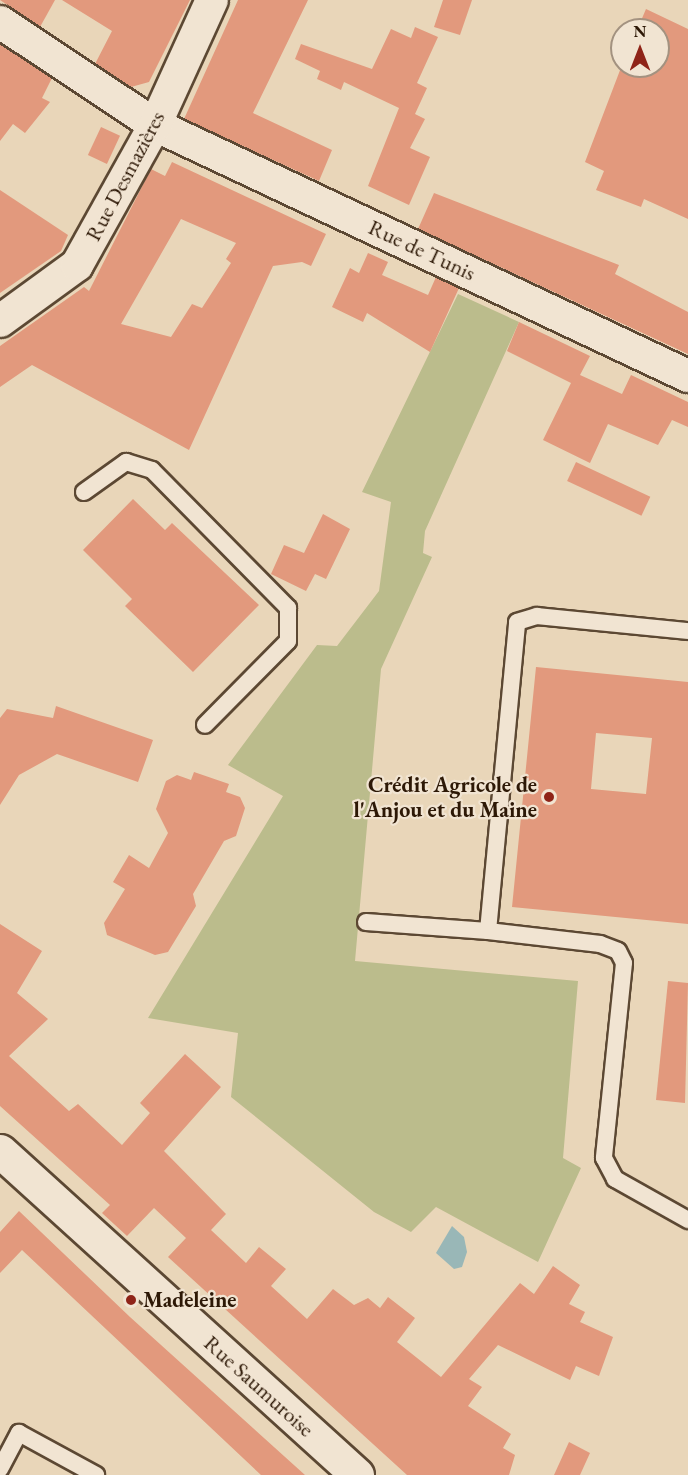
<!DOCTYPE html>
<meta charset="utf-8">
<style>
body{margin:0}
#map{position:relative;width:688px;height:1475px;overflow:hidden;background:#e9d6b9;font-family:"EB Garamond",serif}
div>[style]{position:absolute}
.green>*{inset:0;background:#bbbc8c}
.water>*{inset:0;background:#99b7b7}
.building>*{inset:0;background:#e2997d;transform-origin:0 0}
.roads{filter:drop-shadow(2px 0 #5c4833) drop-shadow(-2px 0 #5c4833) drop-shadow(0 2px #5c4833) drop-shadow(0 -2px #5c4833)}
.lane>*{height:16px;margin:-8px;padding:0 8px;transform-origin:8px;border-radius:8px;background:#f1e4d2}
.street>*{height:32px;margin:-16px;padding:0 16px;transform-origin:16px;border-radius:16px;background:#f1e4d2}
.secondary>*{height:33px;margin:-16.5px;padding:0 16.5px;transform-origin:16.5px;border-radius:16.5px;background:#f1e4d2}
.dots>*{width:16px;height:16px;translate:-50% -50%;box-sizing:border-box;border:3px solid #f1e4d2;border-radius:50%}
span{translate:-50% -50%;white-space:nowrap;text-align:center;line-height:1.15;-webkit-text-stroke:4.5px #f1e4d2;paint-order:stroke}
.street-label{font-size:22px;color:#2d1806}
.poi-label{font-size:22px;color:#2d1806;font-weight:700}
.right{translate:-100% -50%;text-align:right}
.left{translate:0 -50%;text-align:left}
.north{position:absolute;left:610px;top:18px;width:60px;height:60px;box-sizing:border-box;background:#f1e4d2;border:2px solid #a39280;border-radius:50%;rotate:0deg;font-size:16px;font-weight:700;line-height:24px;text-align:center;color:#2d1806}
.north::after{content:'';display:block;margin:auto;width:21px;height:27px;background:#8f2418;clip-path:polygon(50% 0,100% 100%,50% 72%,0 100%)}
</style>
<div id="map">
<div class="green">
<i style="clip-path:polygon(458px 294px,519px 322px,425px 531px,423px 553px,432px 557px,381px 669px,355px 961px,578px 981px,563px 1158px,581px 1168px,538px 1262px,436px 1207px,411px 1232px,374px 1212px,231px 1097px,238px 1033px,148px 1018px,283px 796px,228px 765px,317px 645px,337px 646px,379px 591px,391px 502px,362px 492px)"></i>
</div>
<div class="water">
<i style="clip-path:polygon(452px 1226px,464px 1237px,467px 1252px,462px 1267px,454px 1269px,436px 1253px)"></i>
</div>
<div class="building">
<i style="clip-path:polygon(0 0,55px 0,40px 27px)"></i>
<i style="clip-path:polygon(62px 0,190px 0,149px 82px,131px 87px,95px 64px,112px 31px)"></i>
<i style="clip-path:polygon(238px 0,308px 0,253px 113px,332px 150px,319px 181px,184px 119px)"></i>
<i style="clip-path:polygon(443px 0,472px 0,460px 35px,434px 27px)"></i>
<i style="clip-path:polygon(646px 9px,688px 29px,688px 219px,644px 199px,641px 207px,596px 190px,604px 171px,585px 162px,622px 65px,658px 66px,658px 30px,637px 30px)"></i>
<i style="clip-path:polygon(415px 27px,438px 37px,417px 83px,427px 88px,415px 114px,425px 119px,410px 148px,430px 157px,409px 205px,368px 186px,399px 108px,344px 82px,341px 90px,326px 83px,317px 79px,320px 71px,295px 59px,301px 44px,372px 69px,391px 29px,411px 38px)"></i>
<i style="clip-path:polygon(0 44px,52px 78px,42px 98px,50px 102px,25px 133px,13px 124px,0 141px)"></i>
<i style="left:101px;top:127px;width:21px;height:31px;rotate:25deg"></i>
<i style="clip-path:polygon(evenodd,172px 162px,326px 234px,311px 266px,302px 262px,273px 266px,189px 450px,32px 365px,0 387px,0 346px,84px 287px,89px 291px,151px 169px,165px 176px,172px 162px,181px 219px,236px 243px,226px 259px,231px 263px,202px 308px,192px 304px,171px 337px,121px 324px,181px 219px)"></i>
<i style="clip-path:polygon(0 190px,68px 235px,61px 251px,0 293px)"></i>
<i style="clip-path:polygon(434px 193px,619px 265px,615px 274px,688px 312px,688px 354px,418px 229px)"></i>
<i style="clip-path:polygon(368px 253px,388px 262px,382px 275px,428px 295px,436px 277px,459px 288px,430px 352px,367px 313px,363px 322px,332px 307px,350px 268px,359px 273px)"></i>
<i style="clip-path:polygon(519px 322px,590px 356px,580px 375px,622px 394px,631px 375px,688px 402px,688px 427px,672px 420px,658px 445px,608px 424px,590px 463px,543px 440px,571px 383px,507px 351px)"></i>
<i style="left:576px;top:462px;width:82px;height:21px;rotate:25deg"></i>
<i style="clip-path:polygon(133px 499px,165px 530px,172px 523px,259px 605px,193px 672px,125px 606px,132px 599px,83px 550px)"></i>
<i style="clip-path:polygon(323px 514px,350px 529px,326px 579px,315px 574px,306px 591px,271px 574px,284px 545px,304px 553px)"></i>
<i style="clip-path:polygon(evenodd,536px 667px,688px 682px,688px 924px,512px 907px,536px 667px,596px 733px,652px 738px,646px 794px,591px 789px,596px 733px)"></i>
<i style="clip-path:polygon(56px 706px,153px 740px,138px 782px,57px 754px,19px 775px,0 805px,0 718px,7px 709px,53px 718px)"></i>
<i style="clip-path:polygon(194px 772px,229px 784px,226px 792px,240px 797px,245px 808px,236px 836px,224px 841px,193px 894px,196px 906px,168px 952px,155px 955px,107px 935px,104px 923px,125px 889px,113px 882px,129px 855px,149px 868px,168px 833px,156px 809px,166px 781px,177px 775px,191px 780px)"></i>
<i style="clip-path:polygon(0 924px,42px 951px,17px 993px,48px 1019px,9px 1056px,69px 1111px,78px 1104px,122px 1145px,150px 1113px,140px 1103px,185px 1054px,221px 1087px,164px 1151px,226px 1214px,211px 1230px,246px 1263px,259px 1247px,286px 1269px,271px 1286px,307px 1319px,333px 1289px,354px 1305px,368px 1298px,380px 1308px,388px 1297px,415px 1318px,397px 1342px,441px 1377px,520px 1283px,534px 1294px,553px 1266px,580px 1285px,569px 1304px,585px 1312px,580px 1322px,613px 1337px,599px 1376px,576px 1366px,570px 1380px,498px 1345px,469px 1379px,482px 1387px,468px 1406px,511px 1434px,503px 1448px,515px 1455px,509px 1475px,407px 1475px,168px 1257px,186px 1238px,154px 1208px,127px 1236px,102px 1213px,110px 1205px,0 1106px)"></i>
<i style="clip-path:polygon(668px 981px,688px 983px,685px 1103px,656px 1100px)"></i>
<i style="clip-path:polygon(19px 1211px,130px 1317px,305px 1475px,261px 1475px,22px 1250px,0 1273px,0 1232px)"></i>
<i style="clip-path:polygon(569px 1442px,590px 1453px,580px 1475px,554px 1475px)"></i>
</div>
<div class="roads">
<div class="lane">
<i style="left:84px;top:492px;width:52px;rotate:-35.5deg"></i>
<i style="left:126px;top:462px;width:27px;rotate:17deg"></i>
<i style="left:152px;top:470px;width:194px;rotate:45.4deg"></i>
<i style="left:288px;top:608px;width:33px;rotate:90deg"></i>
<i style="left:288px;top:641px;width:118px;rotate:134.7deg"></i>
<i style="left:366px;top:922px;width:122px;rotate:4.2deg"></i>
<i style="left:488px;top:931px;width:113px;rotate:6.6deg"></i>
<i style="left:600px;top:944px;width:19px;rotate:21deg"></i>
<i style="left:618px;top:951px;width:13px;rotate:63deg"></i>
<i style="left:624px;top:963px;width:196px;rotate:95.9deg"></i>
<i style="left:604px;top:1158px;width:24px;rotate:62deg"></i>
<i style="left:615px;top:1179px;width:84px;rotate:29.3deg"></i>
<i style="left:488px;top:931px;width:310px;rotate:-84.6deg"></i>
<i style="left:517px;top:622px;width:21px;rotate:-17deg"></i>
<i style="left:537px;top:616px;width:152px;rotate:5.7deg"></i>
<i style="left:0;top:1469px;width:41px;rotate:-62.2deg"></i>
<i style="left:19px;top:1433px;width:88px;rotate:28.6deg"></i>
</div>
<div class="street">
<i style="left:0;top:22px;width:186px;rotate:33.6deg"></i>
<i style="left:155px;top:125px;width:589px;rotate:25.22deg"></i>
<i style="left:0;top:321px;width:95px;rotate:-36deg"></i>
<i style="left:77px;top:265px;width:160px;rotate:-60.9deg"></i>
<i style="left:155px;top:125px;width:137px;rotate:-65.5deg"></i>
</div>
<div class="secondary">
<i style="left:0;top:1151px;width:482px;rotate:42.2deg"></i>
</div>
</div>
<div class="dots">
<i style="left:549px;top:797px;background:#8f2418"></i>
<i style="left:131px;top:1300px;background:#8f2418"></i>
</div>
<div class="street-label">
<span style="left:125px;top:176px;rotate:-62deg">Rue Desmazières</span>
<span style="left:422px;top:250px;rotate:25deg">Rue de Tunis</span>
<span style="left:259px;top:1386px;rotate:42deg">Rue Saumuroise</span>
</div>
<div class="poi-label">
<span class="right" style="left:537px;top:797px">Crédit Agricole de<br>l'Anjou et du Maine</span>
<span class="left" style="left:143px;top:1300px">Madeleine</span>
</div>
<div class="north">N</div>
</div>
